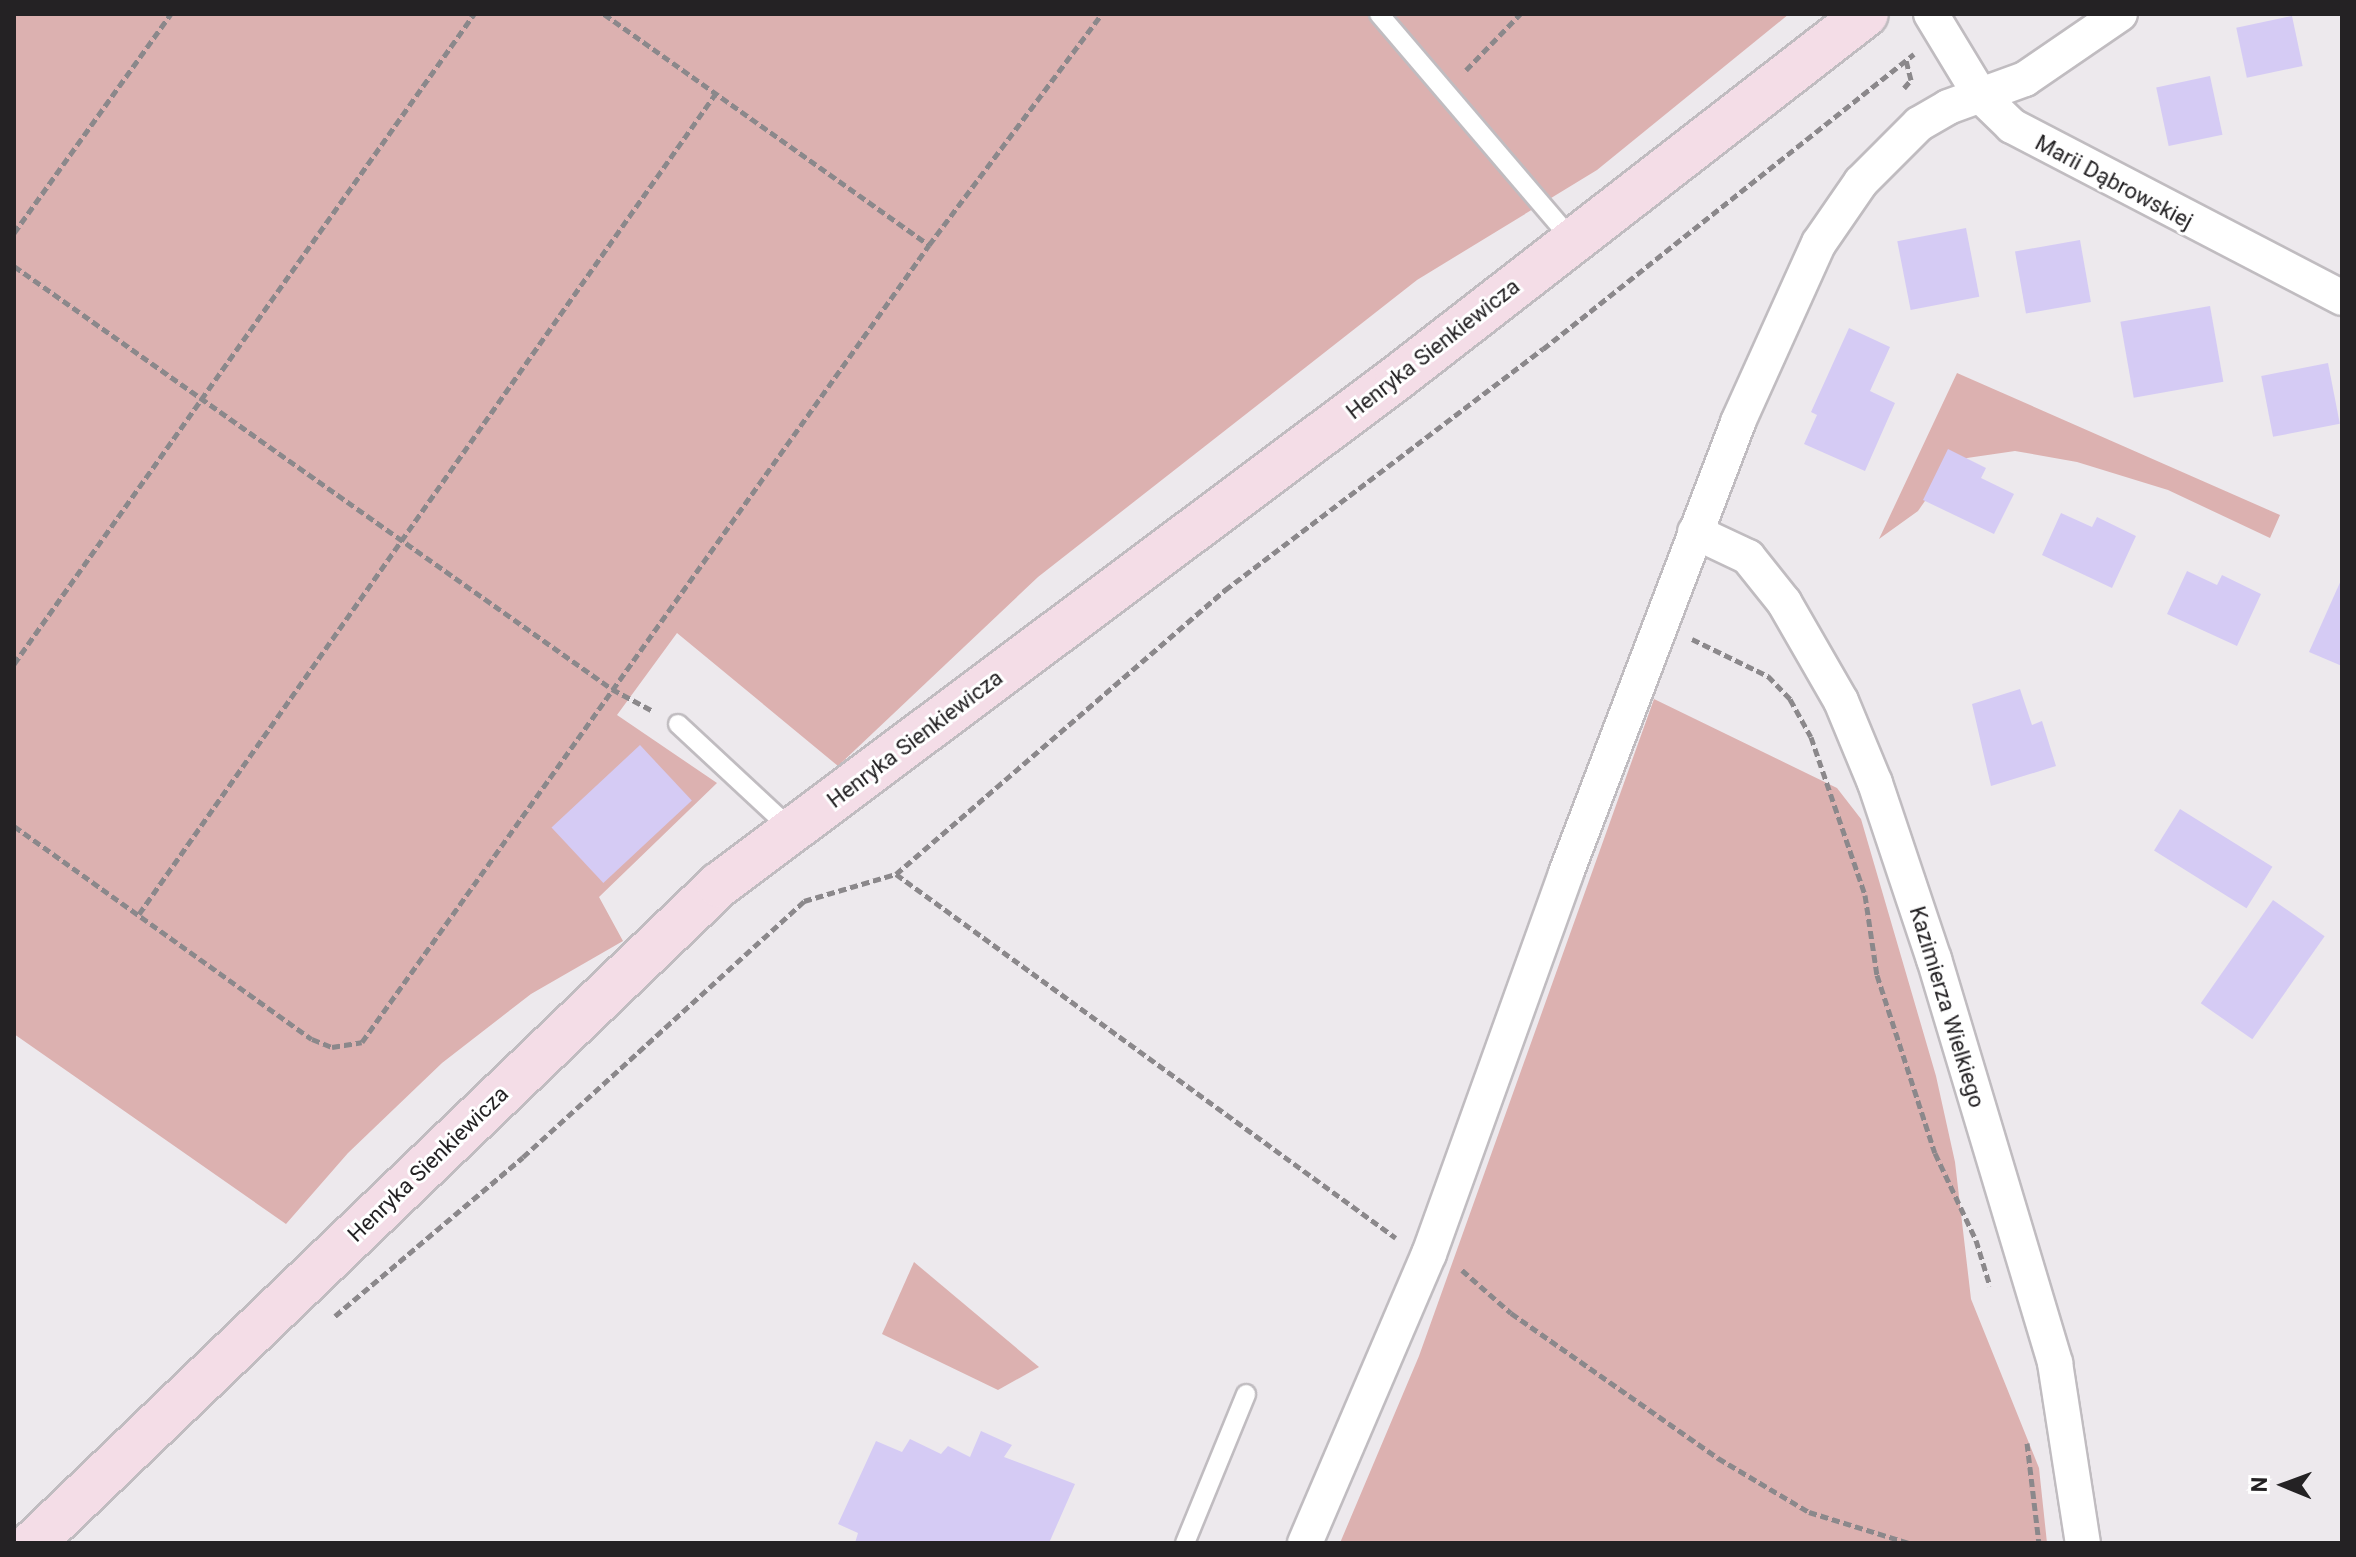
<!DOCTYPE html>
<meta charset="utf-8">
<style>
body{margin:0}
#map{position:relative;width:2356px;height:1557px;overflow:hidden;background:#ede9ed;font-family:Roboto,sans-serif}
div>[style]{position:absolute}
.green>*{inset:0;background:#dcb1b0}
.building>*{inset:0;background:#d5cbf4;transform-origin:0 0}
.path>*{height:5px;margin-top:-2.5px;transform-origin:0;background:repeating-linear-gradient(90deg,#8b888b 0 8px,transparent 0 12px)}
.roads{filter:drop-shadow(2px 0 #c0bcc0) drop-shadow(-2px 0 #c0bcc0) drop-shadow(0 2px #c0bcc0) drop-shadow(0 -2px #c0bcc0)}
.lane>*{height:18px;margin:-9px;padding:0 9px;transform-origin:9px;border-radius:9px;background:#fff}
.street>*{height:34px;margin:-17px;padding:0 17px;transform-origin:17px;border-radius:17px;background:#fff}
.secondary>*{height:44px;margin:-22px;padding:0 22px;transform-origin:22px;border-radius:22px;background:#f4dde7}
span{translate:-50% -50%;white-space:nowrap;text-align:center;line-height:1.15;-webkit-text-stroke:6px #fff;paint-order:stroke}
.street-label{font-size:22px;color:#242224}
.frame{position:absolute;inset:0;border:16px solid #242224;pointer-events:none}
.north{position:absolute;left:2244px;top:1445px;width:80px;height:80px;-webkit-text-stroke:6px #fff;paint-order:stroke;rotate:271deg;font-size:22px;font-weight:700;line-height:32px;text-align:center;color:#242224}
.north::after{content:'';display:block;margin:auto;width:28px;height:36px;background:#242224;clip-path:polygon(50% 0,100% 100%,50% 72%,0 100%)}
</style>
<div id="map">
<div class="green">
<i style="clip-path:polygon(14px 14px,1789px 14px,1597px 170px,1417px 280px,1038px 577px,838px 766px,677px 633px,617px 715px,717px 783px,599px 897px,623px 941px,531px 994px,442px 1063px,348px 1153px,286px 1224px,14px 1034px)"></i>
<i style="clip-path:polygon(1957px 373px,2280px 515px,2270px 538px,2168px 490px,2077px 462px,2015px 451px,1967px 458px,1943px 475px,1918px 511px,1879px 539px)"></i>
<i style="clip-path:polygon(1654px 699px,1837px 788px,1861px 819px,1936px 1076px,1955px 1162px,1971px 1299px,2039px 1468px,2047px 1543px,1340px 1543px,1419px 1356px)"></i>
<i style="clip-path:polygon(914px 1262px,1039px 1367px,998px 1390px,882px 1334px)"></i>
</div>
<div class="building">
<i style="left:2292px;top:16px;width:51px;height:57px;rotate:78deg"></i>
<i style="left:2210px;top:76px;width:60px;height:55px;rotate:78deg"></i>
<i style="left:1966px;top:228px;width:70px;height:70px;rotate:79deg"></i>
<i style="left:2080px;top:240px;width:63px;height:66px;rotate:80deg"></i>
<i style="left:2210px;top:306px;width:77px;height:91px;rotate:80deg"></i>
<i style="clip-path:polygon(1849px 328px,1890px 347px,1870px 391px,1895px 403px,1865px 471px,1804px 444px,1817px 415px,1811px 412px)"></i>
<i style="left:2328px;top:363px;width:62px;height:68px;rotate:79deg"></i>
<i style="clip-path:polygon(1948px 449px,1986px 468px,1981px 478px,2014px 494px,1994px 534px,1923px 500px)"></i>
<i style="clip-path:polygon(2061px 513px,2092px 527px,2097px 517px,2136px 536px,2112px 588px,2042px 555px)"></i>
<i style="clip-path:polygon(2187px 571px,2217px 585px,2222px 575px,2261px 594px,2237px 646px,2167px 614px)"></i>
<i style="clip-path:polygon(2342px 578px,2342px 666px,2309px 652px)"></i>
<i style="clip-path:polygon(2020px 689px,2032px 725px,2042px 721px,2056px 766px,1991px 786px,1972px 704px)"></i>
<i style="left:640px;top:745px;width:76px;height:121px;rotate:47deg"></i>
<i style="left:2180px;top:809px;width:109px;height:49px;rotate:32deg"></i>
<i style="left:2273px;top:900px;width:63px;height:126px;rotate:35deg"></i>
<i style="clip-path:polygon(981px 1431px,1012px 1445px,1004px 1457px,1075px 1484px,1049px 1543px,855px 1543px,858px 1533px,838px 1524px,876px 1441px,902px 1452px,910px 1439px,941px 1454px,948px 1446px,970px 1457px)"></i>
</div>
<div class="path">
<i style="left:604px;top:14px;width:399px;rotate:35.4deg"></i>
<i style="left:1466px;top:70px;width:78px;rotate:-46deg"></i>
<i style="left:1904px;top:88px;width:11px;rotate:-49deg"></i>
<i style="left:1911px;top:80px;width:21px;rotate:-104deg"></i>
<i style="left:14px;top:233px;width:269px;rotate:-54.4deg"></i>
<i style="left:14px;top:266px;width:732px;rotate:35.27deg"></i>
<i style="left:612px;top:689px;width:47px;rotate:28.2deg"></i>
<i style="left:1692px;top:639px;width:85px;rotate:26deg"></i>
<i style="left:1768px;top:676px;width:32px;rotate:46deg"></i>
<i style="left:1790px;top:699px;width:43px;rotate:61.1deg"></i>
<i style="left:1811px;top:737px;width:167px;rotate:71.1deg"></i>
<i style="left:1865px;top:895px;width:81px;rotate:81.5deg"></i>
<i style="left:1877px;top:975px;width:187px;rotate:72deg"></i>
<i style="left:1935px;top:1153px;width:96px;rotate:64.8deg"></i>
<i style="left:1976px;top:1240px;width:48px;rotate:73.1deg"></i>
<i style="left:14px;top:664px;width:796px;rotate:-54.71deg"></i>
<i style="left:14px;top:826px;width:366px;rotate:35.6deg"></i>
<i style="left:312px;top:1039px;width:22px;rotate:22deg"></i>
<i style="left:332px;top:1047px;width:30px;rotate:-9deg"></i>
<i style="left:362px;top:1042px;width:978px;rotate:-54.57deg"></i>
<i style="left:929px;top:245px;width:289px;rotate:-53.2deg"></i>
<i style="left:896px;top:874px;width:618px;rotate:36.05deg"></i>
<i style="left:139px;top:914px;width:1003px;rotate:-54.9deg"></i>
<i style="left:1462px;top:1270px;width:65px;rotate:41.3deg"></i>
<i style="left:1511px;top:1313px;width:253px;rotate:35deg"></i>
<i style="left:1718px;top:1458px;width:106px;rotate:30.7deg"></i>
<i style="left:1809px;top:1512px;width:105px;rotate:17.2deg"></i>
<i style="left:335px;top:1316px;width:246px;rotate:-40.2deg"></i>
<i style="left:523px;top:1157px;width:380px;rotate:-42.3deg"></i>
<i style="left:804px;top:901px;width:96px;rotate:-16.4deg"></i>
<i style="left:896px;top:874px;width:435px;rotate:-40.8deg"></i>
<i style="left:1225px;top:590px;width:399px;rotate:-37.2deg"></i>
<i style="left:1543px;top:349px;width:474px;rotate:-38.5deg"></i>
<i style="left:2027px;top:1443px;width:101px;rotate:83.2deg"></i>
</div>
<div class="roads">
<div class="lane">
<i style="left:1379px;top:14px;width:299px;rotate:49.5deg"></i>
<i style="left:678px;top:724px;width:156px;rotate:42.9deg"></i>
<i style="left:1185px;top:1543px;width:161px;rotate:-67.7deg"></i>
</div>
<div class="street">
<i style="left:1931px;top:14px;width:95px;rotate:58.8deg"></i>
<i style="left:1980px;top:95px;width:45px;rotate:44.1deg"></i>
<i style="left:2012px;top:126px;width:372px;rotate:27.5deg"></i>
<i style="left:1695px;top:532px;width:59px;rotate:25.3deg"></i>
<i style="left:1748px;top:557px;width:58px;rotate:51.3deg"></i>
<i style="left:1784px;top:602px;width:114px;rotate:60.1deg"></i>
<i style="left:1841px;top:701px;width:89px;rotate:67.5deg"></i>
<i style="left:1875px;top:783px;width:186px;rotate:71.5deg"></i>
<i style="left:1934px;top:959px;width:422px;rotate:73.3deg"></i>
<i style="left:2055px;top:1363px;width:182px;rotate:81.2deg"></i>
<i style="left:1305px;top:1543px;width:314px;rotate:-66.8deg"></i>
<i style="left:1429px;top:1254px;width:405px;rotate:-70.2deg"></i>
<i style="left:1566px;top:873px;width:483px;rotate:-69.1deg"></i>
<i style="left:1738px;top:422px;width:196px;rotate:-65.7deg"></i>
<i style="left:1819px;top:243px;width:74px;rotate:-55.5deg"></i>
<i style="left:1861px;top:182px;width:82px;rotate:-45deg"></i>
<i style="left:1919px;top:124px;width:34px;rotate:-30deg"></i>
<i style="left:1948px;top:107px;width:82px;rotate:-20deg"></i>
<i style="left:2025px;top:79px;width:115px;rotate:-34.4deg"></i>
</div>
<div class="secondary">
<i style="left:33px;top:1543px;width:951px;rotate:-43.81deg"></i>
<i style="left:719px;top:885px;width:848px;rotate:-36.8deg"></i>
<i style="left:1398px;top:377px;width:592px;rotate:-37.8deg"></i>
</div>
</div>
<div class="street-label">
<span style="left:2114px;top:182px;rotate:28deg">Marii Dąbrowskiej</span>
<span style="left:1433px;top:349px;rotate:-38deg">Henryka Sienkiewicza</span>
<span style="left:915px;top:739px;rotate:-37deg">Henryka Sienkiewicza</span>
<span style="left:1947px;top:1007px;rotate:73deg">Kazimierza Wielkiego</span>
<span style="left:428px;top:1164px;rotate:-44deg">Henryka Sienkiewicza</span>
</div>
<div class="frame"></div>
<div class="north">N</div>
</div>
